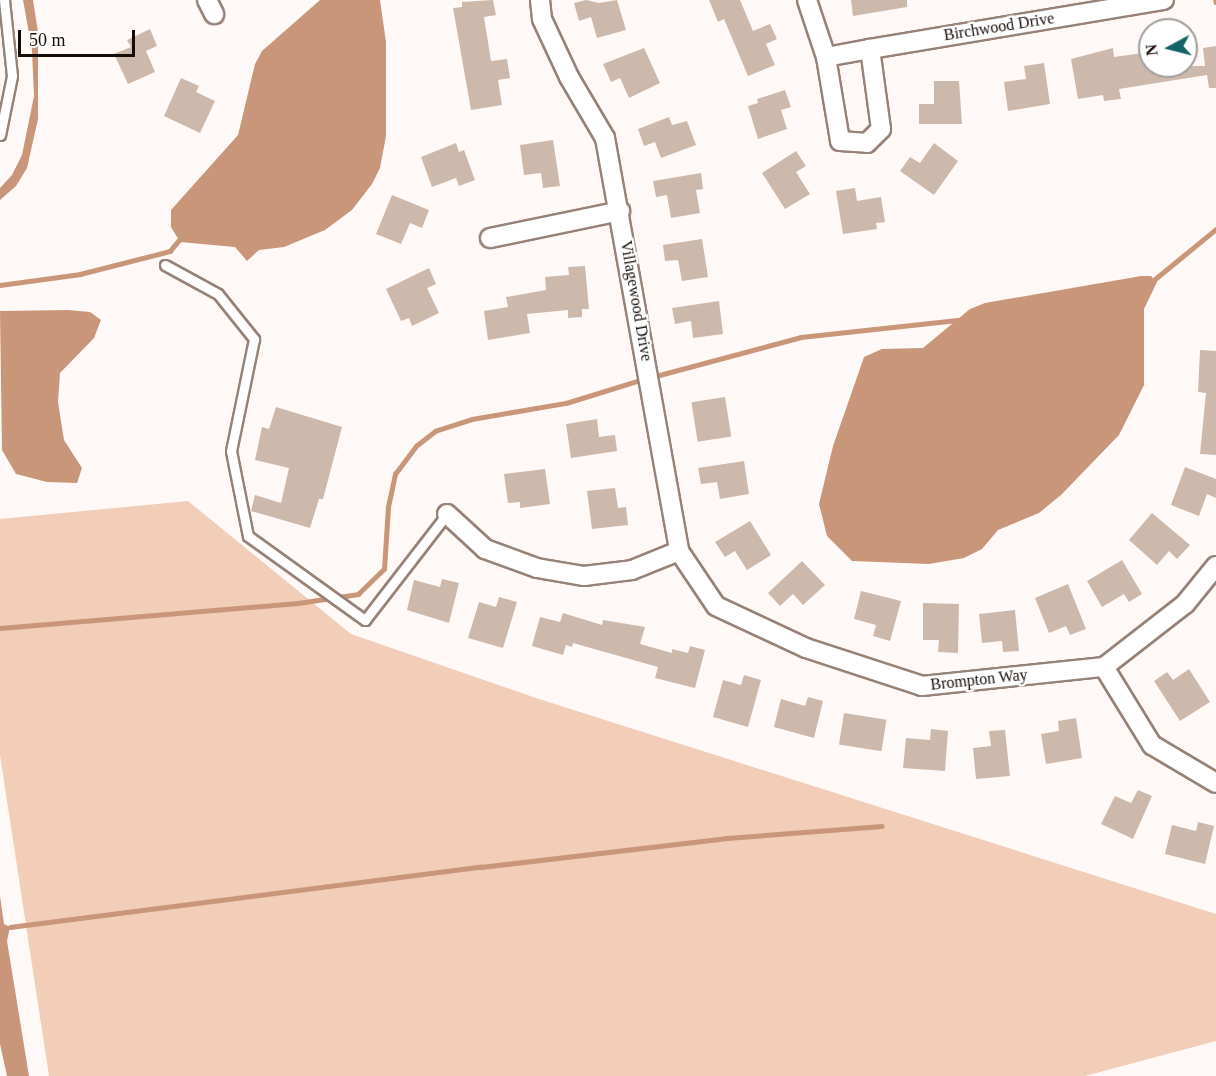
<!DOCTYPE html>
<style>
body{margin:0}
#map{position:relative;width:1216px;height:1076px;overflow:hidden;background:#fef9f7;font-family:"Times New Roman",serif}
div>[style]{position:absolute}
.green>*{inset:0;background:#f2cdb8}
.water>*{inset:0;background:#c9967a}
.stream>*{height:4.5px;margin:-2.25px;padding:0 2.25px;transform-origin:2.25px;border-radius:2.25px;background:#c9967a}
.building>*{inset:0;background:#cdb8ac;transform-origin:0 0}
.roads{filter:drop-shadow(2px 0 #968277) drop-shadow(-2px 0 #968277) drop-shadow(0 2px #968277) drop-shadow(0 -2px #968277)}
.service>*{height:9px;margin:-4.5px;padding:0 4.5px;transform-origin:4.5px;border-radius:4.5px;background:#fff}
.minor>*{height:18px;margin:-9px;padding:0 9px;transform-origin:9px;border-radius:9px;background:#fff}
span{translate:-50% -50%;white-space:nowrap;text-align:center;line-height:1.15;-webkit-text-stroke:4.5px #fff;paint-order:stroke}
.street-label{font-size:16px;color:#130c08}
.north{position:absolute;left:1138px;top:18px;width:60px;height:60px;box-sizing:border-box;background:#fff;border:2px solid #a19e9c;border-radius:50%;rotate:263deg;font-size:16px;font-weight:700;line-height:24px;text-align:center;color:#130c08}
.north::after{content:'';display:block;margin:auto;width:21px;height:27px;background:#136367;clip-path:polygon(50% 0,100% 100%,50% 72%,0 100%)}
.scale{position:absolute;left:18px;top:30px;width:117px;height:27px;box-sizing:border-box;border:3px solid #130c08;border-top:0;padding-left:8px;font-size:18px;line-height:21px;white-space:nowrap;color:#130c08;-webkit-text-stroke:4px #fff;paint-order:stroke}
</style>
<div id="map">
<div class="green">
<i style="clip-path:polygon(188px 501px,351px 634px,539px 699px,1216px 914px,1216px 1041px,1085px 1076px,49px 1076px,0 755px,0 519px)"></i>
</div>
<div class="water">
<i style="clip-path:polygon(23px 0,33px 0,38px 32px,38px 119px,27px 168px,16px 186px,0 200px,0 188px,12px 175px,22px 155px,34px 96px,32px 50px)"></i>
<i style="clip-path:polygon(320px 0,380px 0,386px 42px,386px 136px,380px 168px,372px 184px,352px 210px,325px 230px,284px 247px,259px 250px,247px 261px,235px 247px,180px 242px,171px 227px,171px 210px,238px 135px,255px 64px,262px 51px)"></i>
<i style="clip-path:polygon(1141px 276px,1151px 276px,1157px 282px,1144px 309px,1144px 385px,1119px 435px,1061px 495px,1039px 513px,998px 530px,982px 549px,964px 558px,929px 564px,852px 561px,827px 536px,819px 504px,833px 446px,864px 357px,882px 349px,923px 348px,970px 309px,985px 303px)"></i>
<i style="clip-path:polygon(68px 310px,90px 312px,101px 320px,94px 338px,60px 373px,58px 402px,64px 440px,82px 468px,77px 483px,47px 482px,16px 474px,2px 450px,0 311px)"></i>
<i style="clip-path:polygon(0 896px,4px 924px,10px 927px,7px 941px,29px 1076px,7px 1076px,0 1044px)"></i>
</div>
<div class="stream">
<i style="left:1216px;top:0;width:2px;rotate:90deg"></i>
<i style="left:1155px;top:279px;width:79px;rotate:-39.3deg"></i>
<i style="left:0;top:285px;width:81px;rotate:-7.8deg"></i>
<i style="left:80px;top:274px;width:93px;rotate:-14.3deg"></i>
<i style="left:170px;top:251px;width:13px;rotate:-51deg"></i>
<i style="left:652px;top:377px;width:154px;rotate:-15deg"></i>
<i style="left:801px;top:337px;width:157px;rotate:-6.2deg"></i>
<i style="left:0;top:628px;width:299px;rotate:-4.8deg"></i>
<i style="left:298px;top:603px;width:61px;rotate:-8.5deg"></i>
<i style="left:358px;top:594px;width:36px;rotate:-44deg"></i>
<i style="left:384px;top:569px;width:62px;rotate:-86.3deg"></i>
<i style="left:388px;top:507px;width:34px;rotate:-78deg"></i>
<i style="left:395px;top:474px;width:35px;rotate:-53deg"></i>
<i style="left:416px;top:446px;width:24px;rotate:-38deg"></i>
<i style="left:435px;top:431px;width:39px;rotate:-18deg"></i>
<i style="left:472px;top:419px;width:95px;rotate:-9.7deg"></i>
<i style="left:566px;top:403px;width:82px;rotate:-17.1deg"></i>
<i style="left:10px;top:927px;width:475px;rotate:-7.3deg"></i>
<i style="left:481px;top:867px;width:248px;rotate:-6.7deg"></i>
<i style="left:727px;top:838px;width:155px;rotate:-4.4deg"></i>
</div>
<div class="building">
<i style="clip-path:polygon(493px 0,496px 15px,484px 17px,491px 61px,507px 59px,510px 78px,498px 80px,502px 105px,471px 110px,453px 8px,462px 7px,462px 2px)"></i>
<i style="clip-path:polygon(586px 0,599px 3px,617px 0,626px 30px,597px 38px,591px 17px,579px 21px,574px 3px)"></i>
<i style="clip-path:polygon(709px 0,740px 0,753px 31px,770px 24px,777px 39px,766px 44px,775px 65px,748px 76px,724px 19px,718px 22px)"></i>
<i style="clip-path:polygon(851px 0,907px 0,907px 7px,853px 16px)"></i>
<i style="clip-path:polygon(150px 29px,157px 46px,146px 51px,155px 72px,128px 84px,114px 54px,131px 47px,127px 40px)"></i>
<i style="clip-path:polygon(1216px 46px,1216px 88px,1209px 88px,1207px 75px,1119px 89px,1121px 99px,1104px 101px,1103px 95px,1078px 99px,1071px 59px,1113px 48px,1114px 57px,1150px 52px,1150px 66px,1205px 66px,1203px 48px)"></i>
<i style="clip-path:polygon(644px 48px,660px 83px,629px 98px,620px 78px,611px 82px,603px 64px)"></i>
<i style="clip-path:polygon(1044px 63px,1050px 104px,1008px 111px,1004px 82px,1026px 79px,1024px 66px)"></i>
<i style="clip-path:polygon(181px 78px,199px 86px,196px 92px,215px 101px,200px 133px,164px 116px)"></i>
<i style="clip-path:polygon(934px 81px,959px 81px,962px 124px,919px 124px,919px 104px,934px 104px)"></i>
<i style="clip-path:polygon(785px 90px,791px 107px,781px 110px,787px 129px,758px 139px,748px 106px,758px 103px,757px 99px)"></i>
<i style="clip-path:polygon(669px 117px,672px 125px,687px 121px,696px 145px,661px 158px,655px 142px,644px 146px,638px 129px)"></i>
<i style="clip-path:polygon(553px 140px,560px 186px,543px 188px,541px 173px,524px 175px,520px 145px)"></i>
<i style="clip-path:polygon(456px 143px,459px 152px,464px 150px,475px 180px,459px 186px,456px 178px,432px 187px,421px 157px)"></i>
<i style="clip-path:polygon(934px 143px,958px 161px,934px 195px,900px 171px,910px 157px,920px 163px)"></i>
<i style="clip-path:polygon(796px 151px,806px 166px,796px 172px,810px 194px,785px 209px,762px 173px)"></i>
<i style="clip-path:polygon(701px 173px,703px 189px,696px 190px,700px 213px,671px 218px,667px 195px,656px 197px,653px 181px)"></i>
<i style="clip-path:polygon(855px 188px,857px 201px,881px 197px,885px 222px,876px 223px,877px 229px,843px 234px,836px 191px)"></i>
<i style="clip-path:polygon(392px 195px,429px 210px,422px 228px,410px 223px,401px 244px,376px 234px)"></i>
<i style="clip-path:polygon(702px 239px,708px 277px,682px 281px,678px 260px,665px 261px,663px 245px)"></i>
<i style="clip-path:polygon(585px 266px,589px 309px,582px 309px,582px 317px,568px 318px,568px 310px,527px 314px,530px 333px,488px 340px,484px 311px,508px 307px,506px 297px,546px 290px,545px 277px,569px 275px,568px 267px)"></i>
<i style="clip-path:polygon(429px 268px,436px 284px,427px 288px,439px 313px,412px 326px,409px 318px,401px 321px,386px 289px)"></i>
<i style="clip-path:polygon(719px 301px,723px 334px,693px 338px,691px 321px,675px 324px,672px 308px)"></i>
<i style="clip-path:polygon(1200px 350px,1216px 351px,1216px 455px,1200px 454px,1206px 393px,1198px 392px)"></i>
<i style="left:725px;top:397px;width:40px;height:34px;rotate:81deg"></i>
<i style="clip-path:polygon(276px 407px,342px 427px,323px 499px,319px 499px,310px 528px,251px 511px,255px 495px,281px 503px,289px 468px,255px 460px,262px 427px,269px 429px)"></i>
<i style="clip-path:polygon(597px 419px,599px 437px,615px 435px,617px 451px,571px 458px,566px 424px)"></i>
<i style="clip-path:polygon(744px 461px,749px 494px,720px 499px,717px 482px,701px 484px,698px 468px)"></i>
<i style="clip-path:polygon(1185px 467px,1216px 479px,1216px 498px,1207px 494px,1199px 516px,1171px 505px)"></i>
<i style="clip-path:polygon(545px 469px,550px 504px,520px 508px,520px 502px,508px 503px,504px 474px)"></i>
<i style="clip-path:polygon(615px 488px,618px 508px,626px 507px,628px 525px,592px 529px,587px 491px)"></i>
<i style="clip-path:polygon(1152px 513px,1190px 545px,1177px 559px,1169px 551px,1157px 565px,1129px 540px)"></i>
<i style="clip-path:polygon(750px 521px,771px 555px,747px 570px,735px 551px,725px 557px,715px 542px)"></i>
<i style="clip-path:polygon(1122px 560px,1142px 594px,1129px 602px,1124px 594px,1102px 607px,1087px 581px)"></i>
<i style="clip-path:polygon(802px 561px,825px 585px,803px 605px,793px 594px,780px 606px,768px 593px)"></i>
<i style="clip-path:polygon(442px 579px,459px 583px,449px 623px,407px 610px,414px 580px,440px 587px)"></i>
<i style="clip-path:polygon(1068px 584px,1086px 629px,1070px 635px,1066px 626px,1049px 633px,1035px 598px)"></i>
<i style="clip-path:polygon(861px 591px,901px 601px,890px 641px,873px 636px,876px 625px,854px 619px)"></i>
<i style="clip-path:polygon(499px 597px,517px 602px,503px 648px,468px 638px,479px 602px,496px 607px)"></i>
<i style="clip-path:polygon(923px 603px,959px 604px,958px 653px,938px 652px,939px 640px,923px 640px)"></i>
<i style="clip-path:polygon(1015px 610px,1019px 651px,1003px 652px,1002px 641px,982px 643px,979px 614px)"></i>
<i style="clip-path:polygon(563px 613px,602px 625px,603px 620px,645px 627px,640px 644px,672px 653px,672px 649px,688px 653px,690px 646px,705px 650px,695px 688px,655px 678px,658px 667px,573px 643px,572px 647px,566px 645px,563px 655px,532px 646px,540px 617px,560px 622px)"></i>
<i style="clip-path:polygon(1189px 669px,1210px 702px,1180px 721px,1154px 681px,1167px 672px,1173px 680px)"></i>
<i style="clip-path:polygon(744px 675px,761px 680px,748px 727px,713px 717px,723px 680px,741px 685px)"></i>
<i style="clip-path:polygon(808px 697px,823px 701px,814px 738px,774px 727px,781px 699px,805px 706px)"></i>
<i style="left:844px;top:713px;width:43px;height:32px;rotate:9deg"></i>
<i style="clip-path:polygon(1076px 718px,1082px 758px,1046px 764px,1041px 734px,1059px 731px,1058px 721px)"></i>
<i style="clip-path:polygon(931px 729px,948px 731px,945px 771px,903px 768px,906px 738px,930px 740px)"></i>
<i style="clip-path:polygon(1005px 730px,1010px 776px,976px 779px,973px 748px,991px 746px,989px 731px)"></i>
<i style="clip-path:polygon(1138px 790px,1152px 796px,1133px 839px,1101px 824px,1115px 796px,1131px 803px)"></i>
<i style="clip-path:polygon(1198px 822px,1214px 826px,1205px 864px,1165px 854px,1172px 825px,1196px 831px)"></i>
</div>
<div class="roads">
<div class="service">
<i style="left:0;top:135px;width:60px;rotate:-78.5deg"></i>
<i style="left:12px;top:76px;width:76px;rotate:-96deg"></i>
<i style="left:165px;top:265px;width:60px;rotate:28.7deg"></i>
<i style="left:218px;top:294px;width:58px;rotate:51.3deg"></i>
<i style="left:254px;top:339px;width:114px;rotate:101.6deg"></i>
<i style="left:231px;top:451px;width:87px;rotate:78.7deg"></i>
<i style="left:248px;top:536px;width:144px;rotate:35.7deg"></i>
<i style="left:365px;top:620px;width:134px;rotate:-52.3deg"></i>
</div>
<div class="minor">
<i style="left:207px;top:0;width:16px;rotate:63deg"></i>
<i style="left:540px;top:0;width:19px;rotate:84deg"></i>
<i style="left:542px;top:19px;width:64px;rotate:65deg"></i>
<i style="left:569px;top:77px;width:71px;rotate:59.5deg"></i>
<i style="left:605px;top:138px;width:420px;rotate:79.8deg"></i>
<i style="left:679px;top:551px;width:66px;rotate:56.1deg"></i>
<i style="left:716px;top:606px;width:99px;rotate:25deg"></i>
<i style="left:806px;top:648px;width:122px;rotate:18.1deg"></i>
<i style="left:922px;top:686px;width:183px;rotate:-6deg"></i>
<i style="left:1104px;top:667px;width:103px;rotate:-37.9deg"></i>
<i style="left:1185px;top:604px;width:49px;rotate:-50.8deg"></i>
<i style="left:807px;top:0;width:60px;rotate:71.6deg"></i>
<i style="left:826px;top:57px;width:85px;rotate:80.5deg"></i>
<i style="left:840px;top:141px;width:27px;rotate:4deg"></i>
<i style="left:867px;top:143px;width:20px;rotate:-45deg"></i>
<i style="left:881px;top:129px;width:81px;rotate:-97.8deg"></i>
<i style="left:870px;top:49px;width:298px;rotate:-9.5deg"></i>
<i style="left:826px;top:57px;width:45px;rotate:-10.3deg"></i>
<i style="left:490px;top:238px;width:133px;rotate:-11.7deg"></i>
<i style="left:447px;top:514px;width:52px;rotate:42.6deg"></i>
<i style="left:485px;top:549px;width:55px;rotate:20.1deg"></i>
<i style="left:537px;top:568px;width:48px;rotate:9.7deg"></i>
<i style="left:584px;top:576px;width:48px;rotate:-7.1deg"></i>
<i style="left:632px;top:570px;width:51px;rotate:-22deg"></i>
<i style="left:1104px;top:667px;width:92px;rotate:58.4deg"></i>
<i style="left:1152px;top:745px;width:74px;rotate:30.7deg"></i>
</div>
</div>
<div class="street-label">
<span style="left:999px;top:27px;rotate:-9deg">Birchwood Drive</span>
<span style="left:636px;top:301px;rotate:80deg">Villagewood Drive</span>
<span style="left:979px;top:680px;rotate:-6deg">Brompton Way</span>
</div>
<div class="north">N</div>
<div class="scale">50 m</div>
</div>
